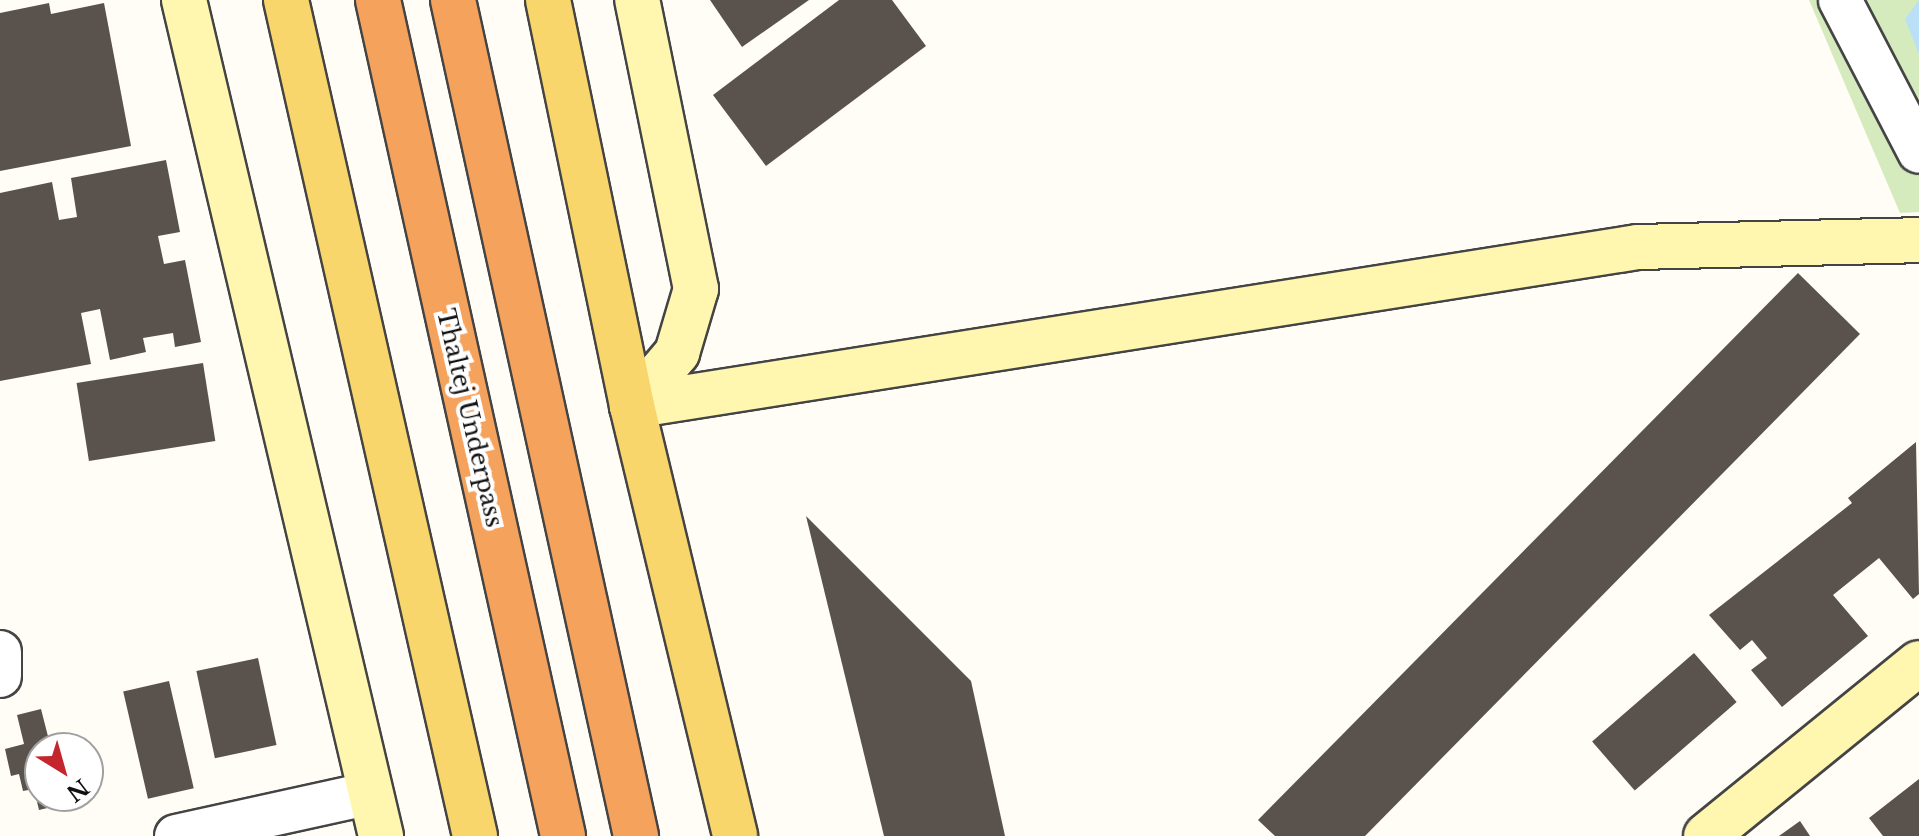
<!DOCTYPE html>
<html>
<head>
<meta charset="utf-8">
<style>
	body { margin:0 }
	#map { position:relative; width:1919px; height:836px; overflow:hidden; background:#fffdf5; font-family:"Libre Baskerville",serif }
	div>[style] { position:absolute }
	.green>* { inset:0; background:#d5ebbd }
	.water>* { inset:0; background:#b9e0f7 }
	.building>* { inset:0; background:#5a524d; transform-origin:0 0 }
	.roads { filter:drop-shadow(2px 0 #444) drop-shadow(-2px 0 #444) drop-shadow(0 2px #444) drop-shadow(0 -2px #444) }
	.street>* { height:42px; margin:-21px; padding:0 21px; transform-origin:21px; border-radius:21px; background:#fff }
	.secondary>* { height:44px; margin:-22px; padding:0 22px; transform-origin:22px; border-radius:22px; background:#fff6b0 }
	.primary>* { height:44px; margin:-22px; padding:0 22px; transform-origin:22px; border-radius:22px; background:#f9d66b }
	.highway>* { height:44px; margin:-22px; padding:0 22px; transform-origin:22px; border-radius:22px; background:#f5a25d }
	span { translate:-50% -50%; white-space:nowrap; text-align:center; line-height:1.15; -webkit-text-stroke:8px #fff; paint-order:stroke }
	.street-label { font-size:24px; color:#111 }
	.north { position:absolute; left:24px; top:732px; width:80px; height:80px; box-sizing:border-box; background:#fff; border:2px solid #a0a0a0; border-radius:50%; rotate:143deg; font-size:22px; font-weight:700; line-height:32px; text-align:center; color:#111 }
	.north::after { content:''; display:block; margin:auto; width:28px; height:36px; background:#c4262e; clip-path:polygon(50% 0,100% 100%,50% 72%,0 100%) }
</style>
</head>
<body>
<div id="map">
	<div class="green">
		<div style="clip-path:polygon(1809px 0,1919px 0,1919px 212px,1900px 213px)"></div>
	</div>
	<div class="water">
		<div style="clip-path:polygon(1919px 0,1919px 54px,1905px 19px)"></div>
	</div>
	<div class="building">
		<div style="clip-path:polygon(710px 0,809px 0,742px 47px)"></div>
		<div style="clip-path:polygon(839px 0,892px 0,926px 46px,766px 166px,713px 95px)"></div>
		<div style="clip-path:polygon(49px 3px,51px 14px,104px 3px,131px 146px,0 171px,0 13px)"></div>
		<div style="clip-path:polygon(166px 160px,180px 232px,158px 236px,164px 264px,185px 260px,201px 342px,175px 347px,173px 333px,143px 338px,146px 352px,110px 360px,100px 309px,81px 313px,91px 364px,0 381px,0 193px,52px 182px,59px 220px,77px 217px,71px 178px)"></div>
		<div style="clip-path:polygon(1798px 273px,1860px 334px,1365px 836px,1275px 836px,1258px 820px)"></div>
		<div style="left:203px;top:363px;width:79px;height:128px;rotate:81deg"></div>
		<div style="clip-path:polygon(1916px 442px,1919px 594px,1913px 599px,1879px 558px,1833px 595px,1868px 636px,1782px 707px,1751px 670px,1767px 658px,1752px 640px,1740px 650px,1709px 615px,1852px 503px,1848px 498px)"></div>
		<div style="clip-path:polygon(806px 516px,971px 681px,1005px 836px,884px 836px)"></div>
		<div style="left:1694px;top:653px;width:65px;height:135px;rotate:49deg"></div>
		<div style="left:258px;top:658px;width:89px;height:63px;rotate:78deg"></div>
		<div style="left:169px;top:681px;width:110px;height:47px;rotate:77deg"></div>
		<div style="clip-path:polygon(41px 709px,51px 748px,40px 748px,40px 796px,62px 796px,64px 804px,39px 810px,34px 789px,23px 791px,19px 774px,11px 776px,5px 749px,24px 744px,17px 715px)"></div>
		<div style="clip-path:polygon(1919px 779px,1919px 836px,1883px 836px,1869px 818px)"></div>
		<div style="clip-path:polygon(1800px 821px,1810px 836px,1779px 836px)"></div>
	</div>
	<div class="roads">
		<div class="street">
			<div style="left:1840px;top:0;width:171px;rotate:62.5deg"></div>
			<div style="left:0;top:652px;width:24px;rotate:90deg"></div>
			<div style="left:176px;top:836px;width:200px;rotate:-12.4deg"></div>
		</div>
		<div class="secondary">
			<div style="left:184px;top:0;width:859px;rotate:76.74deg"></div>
			<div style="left:632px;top:406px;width:1018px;rotate:-8.98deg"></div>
			<div style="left:1638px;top:247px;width:281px;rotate:-1.4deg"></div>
			<div style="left:632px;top:406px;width:70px;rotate:-49.7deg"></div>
			<div style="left:677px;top:353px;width:67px;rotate:-73.5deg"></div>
			<div style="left:696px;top:289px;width:295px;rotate:-101.5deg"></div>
			<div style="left:1706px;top:836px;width:274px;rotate:-39.1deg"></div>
		</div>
		<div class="primary">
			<div style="left:286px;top:0;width:857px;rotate:77.26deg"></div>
			<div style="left:548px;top:0;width:415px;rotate:78.3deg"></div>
			<div style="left:632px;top:406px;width:442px;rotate:76.5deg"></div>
		</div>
		<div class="highway">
			<div style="left:378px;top:0;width:856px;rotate:77.52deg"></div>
			<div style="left:453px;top:0;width:856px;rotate:77.65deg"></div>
		</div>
	</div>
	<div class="street-label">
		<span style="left:470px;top:418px;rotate:77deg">Thaltej Underpass</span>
	</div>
	<div class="north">N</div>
</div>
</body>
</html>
